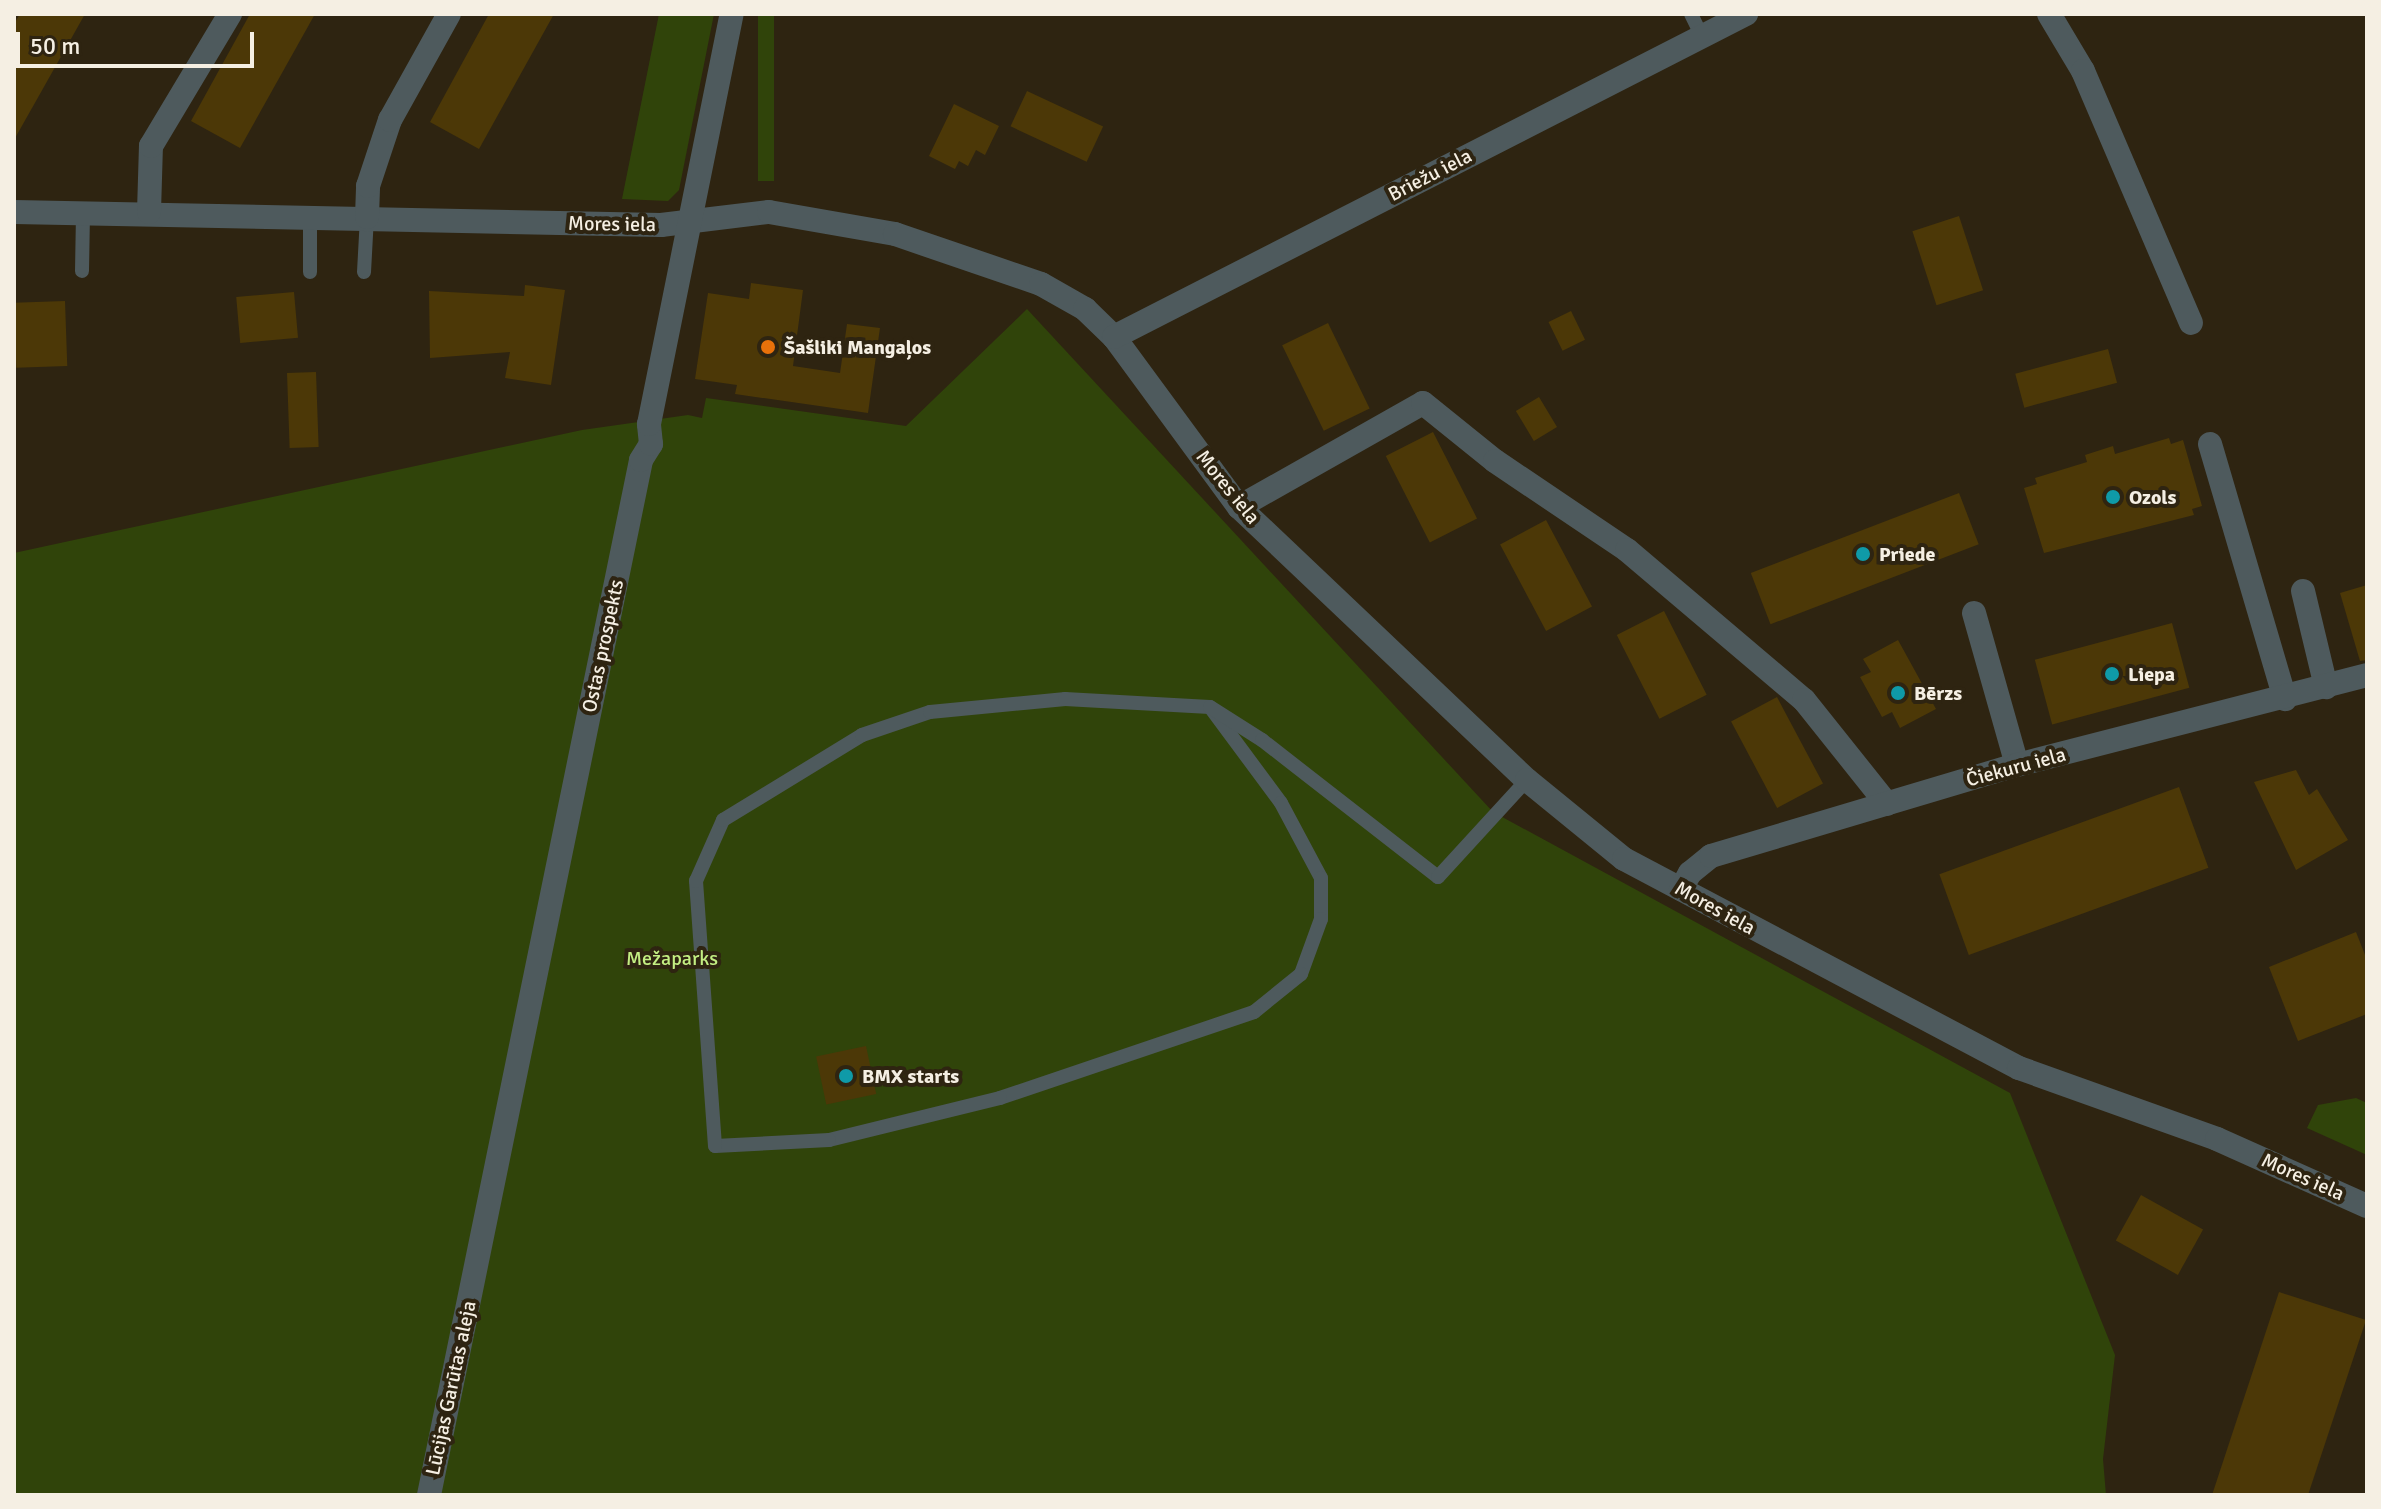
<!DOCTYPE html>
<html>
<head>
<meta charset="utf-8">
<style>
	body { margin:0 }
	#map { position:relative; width:2381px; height:1509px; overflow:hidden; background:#2e2411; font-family:Signika,sans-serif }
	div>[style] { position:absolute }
	.green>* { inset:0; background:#30440a; transform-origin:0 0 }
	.building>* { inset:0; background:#4c3807; transform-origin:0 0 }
	.lane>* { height:14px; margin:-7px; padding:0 7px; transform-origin:7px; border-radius:7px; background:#4e5a5d }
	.street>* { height:24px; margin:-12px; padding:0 12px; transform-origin:12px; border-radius:12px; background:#4e5a5d }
	.dots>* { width:22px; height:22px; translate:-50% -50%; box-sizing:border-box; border:4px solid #2e2411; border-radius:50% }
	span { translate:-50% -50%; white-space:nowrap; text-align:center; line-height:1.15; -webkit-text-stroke:8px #2e2411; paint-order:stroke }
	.street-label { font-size:20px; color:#f5efe3 }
	.poi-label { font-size:20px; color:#f5efe3; font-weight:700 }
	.left { translate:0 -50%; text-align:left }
	.park-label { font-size:20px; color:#c3ee83 }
	.frame { position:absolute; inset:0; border:16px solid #f5efe3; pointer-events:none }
	.scale { position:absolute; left:16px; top:32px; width:238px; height:36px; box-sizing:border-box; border:4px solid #f5efe3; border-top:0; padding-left:10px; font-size:24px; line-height:28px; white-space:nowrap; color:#f5efe3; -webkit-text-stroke:6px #2e2411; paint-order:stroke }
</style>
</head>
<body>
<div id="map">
	<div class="green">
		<div style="clip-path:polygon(659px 14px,714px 14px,679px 190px,668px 201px,622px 199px)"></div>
		<div style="left:758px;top:14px;width:16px;height:167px"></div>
		<div style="clip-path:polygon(1027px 309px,1493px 812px,2010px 1093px,2115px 1355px,2103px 1459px,2106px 1495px,14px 1495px,14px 553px,582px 430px,688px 415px,702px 418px,706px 398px,906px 426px)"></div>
		<div style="clip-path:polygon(2356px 1098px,2367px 1103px,2367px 1155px,2307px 1128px,2318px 1105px)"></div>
	</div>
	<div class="building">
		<div style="clip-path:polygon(20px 14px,85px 14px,14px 140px,14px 24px)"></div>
		<div style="clip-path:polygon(250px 14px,315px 14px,240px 148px,191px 121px)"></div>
		<div style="clip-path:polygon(489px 14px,554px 14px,479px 149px,430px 122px)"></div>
		<div style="left:1027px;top:91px;width:84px;height:39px;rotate:25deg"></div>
		<div style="clip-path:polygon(954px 104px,999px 126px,985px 155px,976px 150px,968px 166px,959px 161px,955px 169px,929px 156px)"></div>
		<div style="left:1959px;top:216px;width:78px;height:49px;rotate:72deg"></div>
		<div style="clip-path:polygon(751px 283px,803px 290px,793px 366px,840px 373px,847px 324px,880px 328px,868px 413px,735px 394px,737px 385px,695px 379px,708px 293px,749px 299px)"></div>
		<div style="clip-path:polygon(525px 285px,565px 290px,551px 385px,505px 378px,510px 352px,430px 358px,429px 291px,524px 296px)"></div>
		<div style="left:294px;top:292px;width:46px;height:58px;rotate:85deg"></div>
		<div style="left:65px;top:301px;width:65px;height:51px;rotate:88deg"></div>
		<div style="left:1571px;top:311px;width:32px;height:25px;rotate:64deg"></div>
		<div style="left:1328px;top:323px;width:95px;height:51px;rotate:64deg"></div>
		<div style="left:2108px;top:349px;width:35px;height:96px;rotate:75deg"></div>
		<div style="left:316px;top:372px;width:75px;height:29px;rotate:88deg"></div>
		<div style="left:1539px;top:397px;width:35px;height:27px;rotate:59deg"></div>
		<div style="left:1433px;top:432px;width:97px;height:53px;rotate:63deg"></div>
		<div style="clip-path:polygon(2169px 438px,2171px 444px,2183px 440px,2202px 506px,2192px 509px,2194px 515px,2044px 553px,2024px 488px,2037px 484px,2035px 478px,2087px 462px,2085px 455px,2113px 446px,2115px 454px)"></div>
		<div style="left:1959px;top:493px;width:55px;height:223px;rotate:69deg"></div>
		<div style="left:1546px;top:520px;width:98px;height:52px;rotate:62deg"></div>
		<div style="clip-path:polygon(2367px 585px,2367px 660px,2360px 661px,2340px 593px)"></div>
		<div style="left:1664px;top:611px;width:94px;height:53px;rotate:63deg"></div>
		<div style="left:2172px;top:623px;width:67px;height:142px;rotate:75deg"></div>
		<div style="clip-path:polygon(1898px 640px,1936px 709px,1900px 728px,1892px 712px,1882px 717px,1860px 677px,1871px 672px,1863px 659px)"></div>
		<div style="left:1777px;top:697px;width:98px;height:52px;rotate:62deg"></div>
		<div style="clip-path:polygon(2296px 770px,2309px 795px,2317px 789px,2348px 840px,2296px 870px,2254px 782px)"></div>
		<div style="left:2179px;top:787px;width:86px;height:255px;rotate:70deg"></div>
		<div style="clip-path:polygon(2356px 932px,2367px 960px,2367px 1014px,2298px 1041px,2269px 967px)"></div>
		<div style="left:866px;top:1046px;width:49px;height:51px;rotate:78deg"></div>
		<div style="left:2141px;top:1195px;width:71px;height:52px;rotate:29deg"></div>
		<div style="clip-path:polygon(2279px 1292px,2366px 1320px,2308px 1495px,2212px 1495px)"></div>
	</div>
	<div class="lane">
		<div style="left:1691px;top:14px;width:25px;rotate:64deg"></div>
		<div style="left:310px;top:216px;width:56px;rotate:90deg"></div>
		<div style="left:82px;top:271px;width:59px;rotate:-89deg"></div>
		<div style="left:364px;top:272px;width:55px;rotate:-86.9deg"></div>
		<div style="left:1210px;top:707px;width:119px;rotate:53.5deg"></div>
		<div style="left:1281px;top:803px;width:85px;rotate:61.9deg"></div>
		<div style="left:1321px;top:878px;width:41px;rotate:90deg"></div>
		<div style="left:1321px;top:919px;width:59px;rotate:110deg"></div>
		<div style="left:1301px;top:974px;width:60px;rotate:141deg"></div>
		<div style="left:1254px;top:1012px;width:268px;rotate:161.3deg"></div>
		<div style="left:1000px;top:1098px;width:176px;rotate:166.2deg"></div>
		<div style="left:829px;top:1140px;width:114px;rotate:177deg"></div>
		<div style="left:715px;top:1146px;width:266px;rotate:-94.1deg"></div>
		<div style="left:696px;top:881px;width:67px;rotate:-66.1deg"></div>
		<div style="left:723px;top:820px;width:163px;rotate:-31.4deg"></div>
		<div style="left:862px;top:735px;width:72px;rotate:-18.7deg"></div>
		<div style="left:930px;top:712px;width:136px;rotate:-5.5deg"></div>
		<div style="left:1065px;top:699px;width:145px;rotate:3.2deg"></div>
		<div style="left:1210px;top:707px;width:62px;rotate:32.4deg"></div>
		<div style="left:1262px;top:740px;width:223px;rotate:37.9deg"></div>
		<div style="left:1438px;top:877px;width:132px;rotate:-47.5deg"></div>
	</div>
	<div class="street">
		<div style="left:2049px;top:14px;width:66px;rotate:59.2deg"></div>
		<div style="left:2083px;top:71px;width:274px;rotate:66.8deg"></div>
		<div style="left:14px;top:212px;width:647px;rotate:1.15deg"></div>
		<div style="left:661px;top:225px;width:109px;rotate:-6.9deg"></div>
		<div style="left:769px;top:212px;width:128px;rotate:9.9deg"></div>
		<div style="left:895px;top:234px;width:154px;rotate:18.9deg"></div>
		<div style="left:1041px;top:284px;width:51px;rotate:29.6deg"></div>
		<div style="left:1085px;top:309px;width:40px;rotate:44deg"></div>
		<div style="left:1114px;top:337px;width:211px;rotate:53.7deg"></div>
		<div style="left:1239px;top:507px;width:397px;rotate:43.5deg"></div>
		<div style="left:1527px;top:780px;width:125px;rotate:39.2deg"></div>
		<div style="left:1624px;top:859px;width:447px;rotate:27.9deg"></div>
		<div style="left:2019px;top:1068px;width:210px;rotate:19.7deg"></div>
		<div style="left:2217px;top:1139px;width:164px;rotate:24.1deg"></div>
		<div style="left:149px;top:212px;width:66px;rotate:-88.3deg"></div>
		<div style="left:151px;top:146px;width:154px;rotate:-59.1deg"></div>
		<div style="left:367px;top:217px;width:31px;rotate:-88deg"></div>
		<div style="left:368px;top:186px;width:70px;rotate:-71.6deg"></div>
		<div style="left:390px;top:120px;width:121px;rotate:-60.9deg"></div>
		<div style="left:1114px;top:337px;width:710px;rotate:-27.07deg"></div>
		<div style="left:2210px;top:444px;width:266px;rotate:73.6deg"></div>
		<div style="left:1239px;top:507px;width:211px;rotate:-29.5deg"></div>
		<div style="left:1423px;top:403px;width:92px;rotate:38.9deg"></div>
		<div style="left:1495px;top:461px;width:159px;rotate:34deg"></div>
		<div style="left:1627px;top:550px;width:232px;rotate:40.3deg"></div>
		<div style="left:1804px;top:700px;width:133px;rotate:51.4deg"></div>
		<div style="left:2303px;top:591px;width:99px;rotate:76.5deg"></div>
		<div style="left:1974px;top:613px;width:158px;rotate:74.2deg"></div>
		<div style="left:1681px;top:889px;width:18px;rotate:-61deg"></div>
		<div style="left:1690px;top:873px;width:27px;rotate:-39deg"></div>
		<div style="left:1711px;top:856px;width:319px;rotate:-16.6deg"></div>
		<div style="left:2017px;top:765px;width:361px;rotate:-14.4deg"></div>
		<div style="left:429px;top:1495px;width:1056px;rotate:-78.42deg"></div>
		<div style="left:641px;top:460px;width:19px;rotate:-58deg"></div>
		<div style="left:651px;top:444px;width:20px;rotate:-96deg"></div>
		<div style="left:649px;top:424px;width:418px;rotate:-78.6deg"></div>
	</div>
	<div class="dots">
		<div style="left:768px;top:347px;background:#e8710a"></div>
		<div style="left:2113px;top:497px;background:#0f9aa8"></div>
		<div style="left:1863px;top:554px;background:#0f9aa8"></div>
		<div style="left:2112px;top:674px;background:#0f9aa8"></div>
		<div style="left:1898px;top:693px;background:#0f9aa8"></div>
		<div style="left:846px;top:1076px;background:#0f9aa8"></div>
	</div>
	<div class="street-label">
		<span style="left:1430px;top:175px;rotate:-27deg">Briežu iela</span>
		<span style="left:612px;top:224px;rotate:1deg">Mores iela</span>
		<span style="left:1228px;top:487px;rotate:51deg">Mores iela</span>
		<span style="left:603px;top:646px;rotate:-78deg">Ostas prospekts</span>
		<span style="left:2016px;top:767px;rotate:-15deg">Čiekuru iela</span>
		<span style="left:1715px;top:908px;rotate:29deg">Mores iela</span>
		<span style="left:2303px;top:1177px;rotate:24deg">Mores iela</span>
		<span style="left:451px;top:1388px;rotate:-78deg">Lūcijas Garūtas aleja</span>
	</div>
	<div class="poi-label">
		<span class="left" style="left:784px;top:347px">Šašliki Mangaļos</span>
		<span class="left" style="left:2129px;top:497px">Ozols</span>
		<span class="left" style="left:1879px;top:554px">Priede</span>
		<span class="left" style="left:2128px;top:674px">Liepa</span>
		<span class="left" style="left:1914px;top:693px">Bērzs</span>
		<span class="left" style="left:862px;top:1076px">BMX starts</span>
	</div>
	<div class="park-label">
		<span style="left:672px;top:958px">Mežaparks</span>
	</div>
	<div class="frame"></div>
	<div class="scale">50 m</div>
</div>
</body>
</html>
